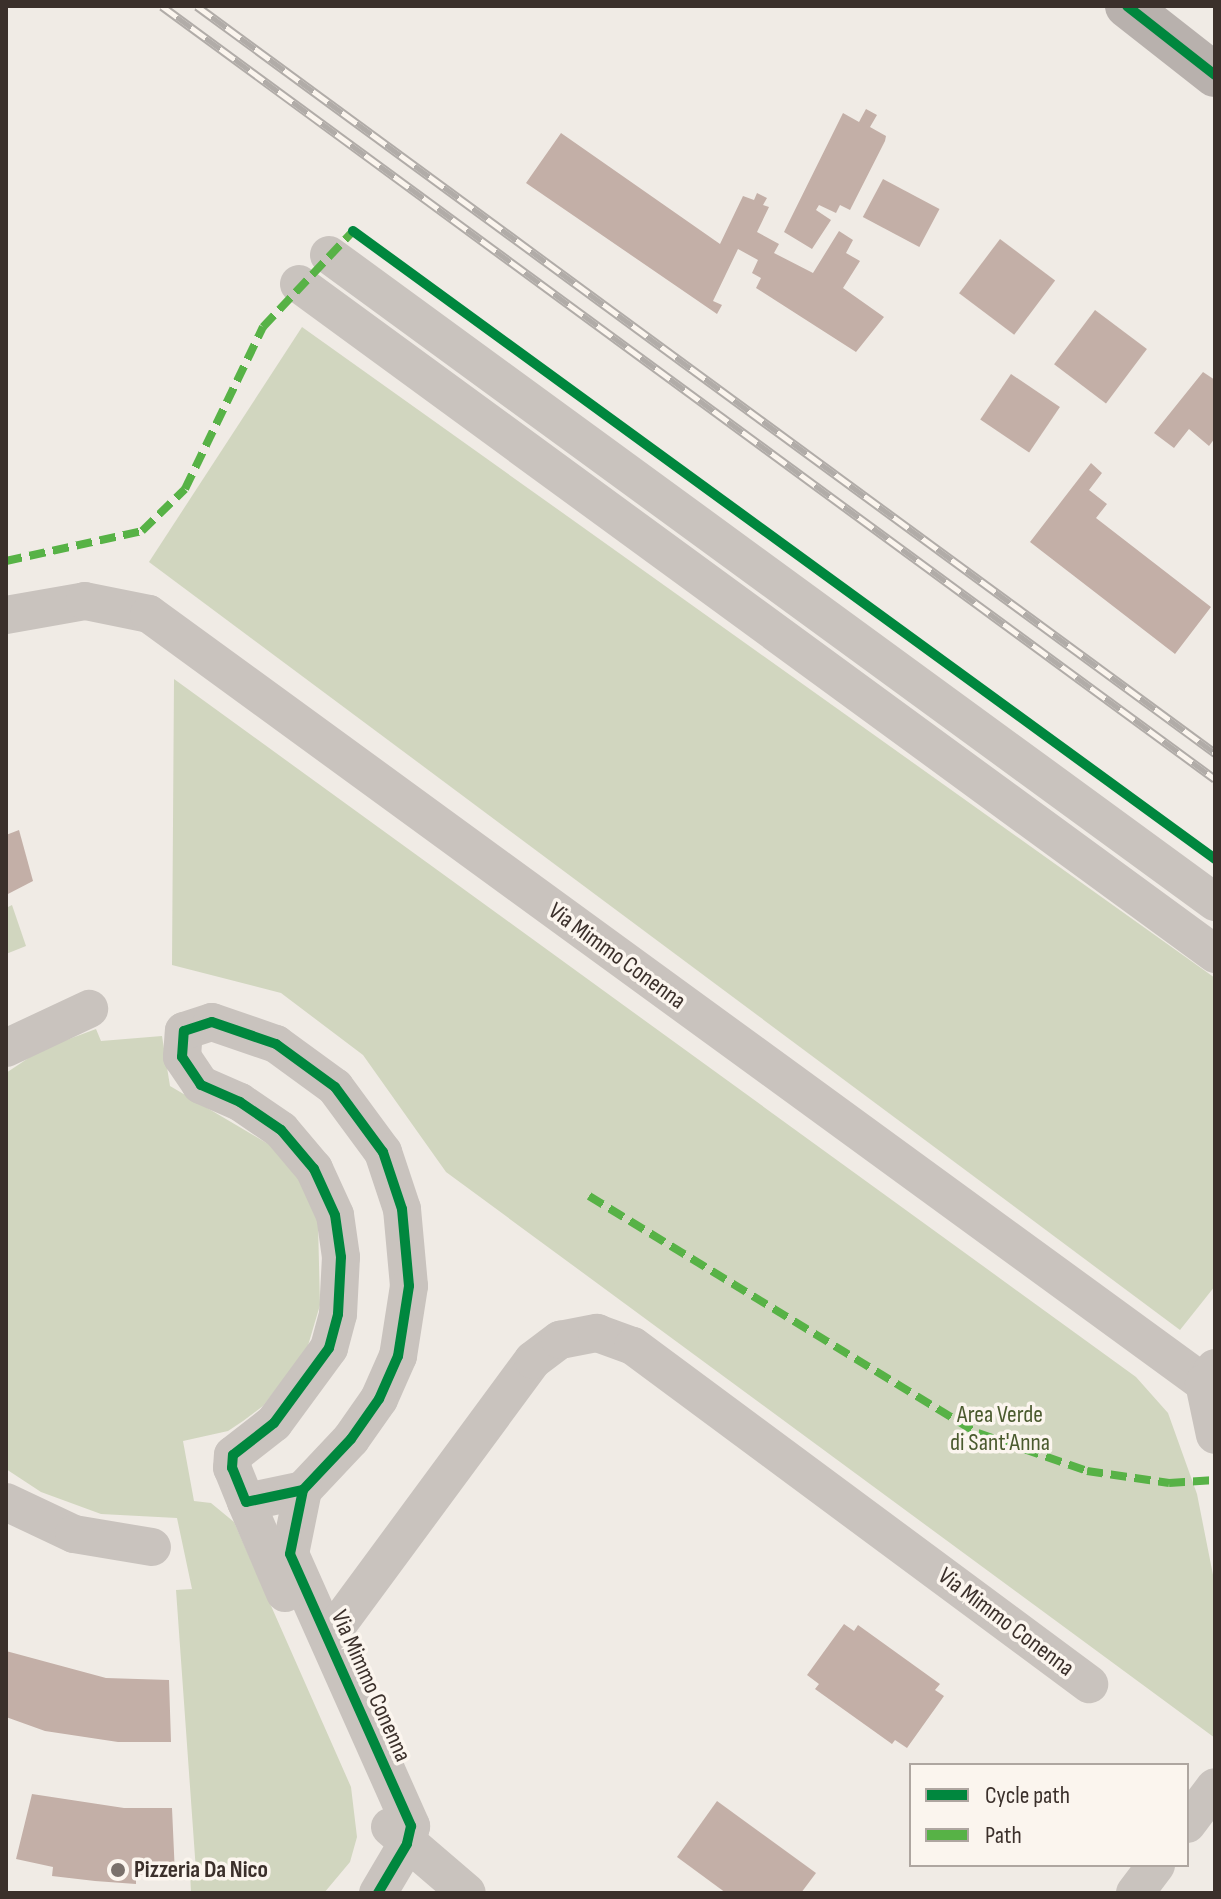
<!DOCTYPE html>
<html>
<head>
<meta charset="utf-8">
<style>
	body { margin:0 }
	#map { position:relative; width:1221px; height:1899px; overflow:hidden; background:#f0ebe5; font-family:"Sofia Sans Condensed",sans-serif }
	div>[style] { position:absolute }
	.green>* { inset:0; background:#d1d6bf }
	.building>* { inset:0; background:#c3afa7; transform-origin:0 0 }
	.minor>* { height:38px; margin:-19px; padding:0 19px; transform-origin:19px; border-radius:19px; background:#c9c3be }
	.major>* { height:44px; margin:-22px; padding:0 22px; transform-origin:22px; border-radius:22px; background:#b8b1ad }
	.rail>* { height:9px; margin-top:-4.5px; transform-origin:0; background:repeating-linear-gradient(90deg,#fbf5ee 0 18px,#b1aca8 0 36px); box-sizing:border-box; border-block:2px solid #b1aca8 }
	.quiet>* { height:8px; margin-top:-4px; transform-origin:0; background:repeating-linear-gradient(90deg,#57b246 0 16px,transparent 0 24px) }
	.cycleway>* { height:10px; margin:-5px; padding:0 5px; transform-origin:5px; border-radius:5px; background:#00873e }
	.dots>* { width:22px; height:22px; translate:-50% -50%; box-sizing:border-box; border:4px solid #fbf5ee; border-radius:50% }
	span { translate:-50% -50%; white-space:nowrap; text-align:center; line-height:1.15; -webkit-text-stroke:7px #fbf5ee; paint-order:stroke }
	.street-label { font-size:24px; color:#3b302b }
	.park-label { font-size:24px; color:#4a5a2e }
	.poi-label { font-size:24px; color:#3b302b; font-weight:700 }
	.left { translate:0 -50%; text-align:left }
	.frame { position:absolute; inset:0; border:8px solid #3b302b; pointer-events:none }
	.legend { position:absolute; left:909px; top:1763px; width:280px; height:104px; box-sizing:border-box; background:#fbf5ee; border:2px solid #aea6a0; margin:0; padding:10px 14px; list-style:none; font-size:24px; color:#3b302b }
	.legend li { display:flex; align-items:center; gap:16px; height:40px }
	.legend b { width:40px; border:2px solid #aea6a0 }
</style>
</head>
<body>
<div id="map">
	<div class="green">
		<div style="clip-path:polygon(302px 327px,1215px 978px,1215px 1286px,1180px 1330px,149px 562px)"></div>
		<div style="clip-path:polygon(174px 679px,1136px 1377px,1168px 1413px,1197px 1494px,1215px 1585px,1215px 1738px,446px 1172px,363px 1055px,281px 993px,172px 965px)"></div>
		<div style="clip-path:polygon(12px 905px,26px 946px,6px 954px,6px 908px)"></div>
		<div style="clip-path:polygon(96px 1029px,101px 1041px,162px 1036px,170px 1086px,270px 1145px,304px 1184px,318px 1223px,320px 1305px,307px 1349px,263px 1406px,243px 1421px,228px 1431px,183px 1441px,194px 1501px,211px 1503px,234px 1522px,351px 1787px,357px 1837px,350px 1862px,324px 1893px,191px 1893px,190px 1872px,196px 1871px,176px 1590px,192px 1589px,177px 1518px,101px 1514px,41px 1492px,6px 1469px,6px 1073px,42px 1049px)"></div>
	</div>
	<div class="building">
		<div style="clip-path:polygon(866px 109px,877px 115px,870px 127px,886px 136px,885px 141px,850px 210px,840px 205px,836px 213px,819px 205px,816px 210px,831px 220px,812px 249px,784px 232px,843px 113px,859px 122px)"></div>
		<div style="clip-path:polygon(561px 133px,720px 244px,743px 196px,754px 200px,757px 193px,767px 198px,763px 205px,769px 207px,757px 232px,779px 244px,774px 253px,813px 273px,839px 231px,853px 240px,846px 253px,860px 261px,843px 288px,884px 317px,856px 352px,756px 288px,761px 278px,752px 273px,758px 260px,738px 249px,713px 301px,722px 305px,717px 314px,526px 183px)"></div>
		<div style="left:883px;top:179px;width:64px;height:43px;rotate:28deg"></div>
		<div style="left:1000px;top:239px;width:69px;height:68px;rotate:37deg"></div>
		<div style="left:1095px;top:310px;width:65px;height:68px;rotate:37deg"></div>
		<div style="clip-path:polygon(1203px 372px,1215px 380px,1215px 438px,1209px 446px,1189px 429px,1174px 448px,1154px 433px)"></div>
		<div style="left:1011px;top:374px;width:59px;height:55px;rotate:34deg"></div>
		<div style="clip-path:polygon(1091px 463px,1102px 473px,1089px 490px,1107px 504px,1096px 518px,1211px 607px,1175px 654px,1030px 542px)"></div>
		<div style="clip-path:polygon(19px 830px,33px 881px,6px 895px,6px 835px)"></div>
		<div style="clip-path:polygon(844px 1624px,854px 1631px,858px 1625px,940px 1684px,935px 1690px,944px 1696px,907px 1748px,895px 1740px,892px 1744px,815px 1689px,819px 1684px,807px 1675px)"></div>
		<div style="clip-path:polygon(6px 1651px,106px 1678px,169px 1680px,171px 1742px,118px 1742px,45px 1731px,6px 1717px)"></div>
		<div style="clip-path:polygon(32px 1794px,124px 1808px,172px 1808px,175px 1875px,136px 1875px,136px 1884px,95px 1881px,52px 1876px,53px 1867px,16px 1859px)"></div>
		<div style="clip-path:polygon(717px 1801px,816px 1873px,801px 1893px,726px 1893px,677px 1857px)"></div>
	</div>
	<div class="minor">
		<div style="left:329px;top:255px;width:1097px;rotate:36.14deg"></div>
		<div style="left:299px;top:284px;width:1135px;rotate:36.18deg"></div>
		<div style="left:6px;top:615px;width:80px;rotate:-10deg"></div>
		<div style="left:85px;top:601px;width:65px;rotate:11.5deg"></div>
		<div style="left:149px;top:614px;width:1306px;rotate:36.09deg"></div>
		<div style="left:6px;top:1048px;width:92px;rotate:-25.2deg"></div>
		<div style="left:1215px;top:1368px;width:19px;rotate:126deg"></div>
		<div style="left:1204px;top:1383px;width:53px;rotate:78.1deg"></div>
		<div style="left:303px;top:1490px;width:58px;rotate:168.1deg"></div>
		<div style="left:246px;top:1502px;width:37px;rotate:-112deg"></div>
		<div style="left:232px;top:1468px;width:13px;rotate:-86deg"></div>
		<div style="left:233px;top:1455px;width:52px;rotate:-38deg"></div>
		<div style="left:274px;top:1423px;width:93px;rotate:-53.7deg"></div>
		<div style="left:329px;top:1348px;width:35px;rotate:-75deg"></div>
		<div style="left:338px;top:1314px;width:57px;rotate:-87deg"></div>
		<div style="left:341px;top:1257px;width:42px;rotate:-98.1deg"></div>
		<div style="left:335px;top:1215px;width:51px;rotate:-114.5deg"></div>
		<div style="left:314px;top:1169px;width:51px;rotate:-130.2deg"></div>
		<div style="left:281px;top:1130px;width:50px;rotate:-145.7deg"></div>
		<div style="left:240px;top:1102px;width:43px;rotate:-156.4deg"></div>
		<div style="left:201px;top:1085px;width:34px;rotate:-124deg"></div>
		<div style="left:182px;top:1057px;width:26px;rotate:-86deg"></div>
		<div style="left:184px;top:1031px;width:29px;rotate:-18deg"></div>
		<div style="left:212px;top:1022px;width:68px;rotate:19deg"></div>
		<div style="left:276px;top:1044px;width:73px;rotate:36.1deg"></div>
		<div style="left:335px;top:1087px;width:81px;rotate:53.6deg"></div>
		<div style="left:383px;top:1152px;width:60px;rotate:71.6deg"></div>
		<div style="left:402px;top:1209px;width:77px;rotate:84.8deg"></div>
		<div style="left:409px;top:1286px;width:71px;rotate:98.9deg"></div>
		<div style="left:398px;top:1356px;width:47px;rotate:113.8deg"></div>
		<div style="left:379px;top:1399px;width:49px;rotate:125deg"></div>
		<div style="left:351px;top:1439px;width:70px;rotate:133.3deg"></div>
		<div style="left:303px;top:1490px;width:65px;rotate:101.5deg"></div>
		<div style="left:290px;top:1554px;width:298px;rotate:66deg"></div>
		<div style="left:411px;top:1826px;width:18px;rotate:103deg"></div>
		<div style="left:407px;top:1844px;width:57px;rotate:120.6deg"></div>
		<div style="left:6px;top:1502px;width:75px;rotate:25.2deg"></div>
		<div style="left:74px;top:1534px;width:79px;rotate:9.5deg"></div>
		<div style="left:246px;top:1502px;width:99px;rotate:66.8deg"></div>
		<div style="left:328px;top:1638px;width:345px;rotate:-53.6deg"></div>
		<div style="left:533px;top:1360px;width:34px;rotate:-37deg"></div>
		<div style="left:560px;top:1340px;width:38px;rotate:-11deg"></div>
		<div style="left:597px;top:1333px;width:38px;rotate:20deg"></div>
		<div style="left:633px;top:1346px;width:568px;rotate:36.55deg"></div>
		<div style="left:1187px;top:1824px;width:46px;rotate:-52.9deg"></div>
		<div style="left:390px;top:1827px;width:101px;rotate:40.6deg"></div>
		<div style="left:1135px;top:1893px;width:35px;rotate:-53deg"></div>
	</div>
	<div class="major">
		<div style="left:1127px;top:6px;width:112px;rotate:38.1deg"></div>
	</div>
	<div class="rail">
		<div style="left:162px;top:6px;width:1306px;rotate:36.28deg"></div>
		<div style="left:197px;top:6px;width:1263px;rotate:36.27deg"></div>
	</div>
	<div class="quiet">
		<div style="left:6px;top:561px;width:139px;rotate:-12.4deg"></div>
		<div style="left:142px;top:531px;width:60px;rotate:-44.3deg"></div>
		<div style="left:185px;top:489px;width:180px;rotate:-64.3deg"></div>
		<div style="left:263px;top:327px;width:132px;rotate:-46.8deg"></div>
		<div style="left:589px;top:1196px;width:456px;rotate:31.4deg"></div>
		<div style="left:978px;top:1433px;width:115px;rotate:19.2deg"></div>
		<div style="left:1087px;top:1471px;width:83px;rotate:8.3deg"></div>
		<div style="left:1169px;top:1483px;width:46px;rotate:-3.7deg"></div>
	</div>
	<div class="cycleway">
		<div style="left:1127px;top:6px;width:112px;rotate:38.1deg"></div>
		<div style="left:353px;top:231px;width:1067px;rotate:36.07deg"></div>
		<div style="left:303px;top:1490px;width:58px;rotate:168.1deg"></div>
		<div style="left:246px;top:1502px;width:37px;rotate:-112deg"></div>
		<div style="left:232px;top:1468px;width:13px;rotate:-86deg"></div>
		<div style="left:233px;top:1455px;width:52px;rotate:-38deg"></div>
		<div style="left:274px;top:1423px;width:93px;rotate:-53.7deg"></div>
		<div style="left:329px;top:1348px;width:35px;rotate:-75deg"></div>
		<div style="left:338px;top:1314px;width:57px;rotate:-87deg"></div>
		<div style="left:341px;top:1257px;width:42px;rotate:-98.1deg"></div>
		<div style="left:335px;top:1215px;width:51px;rotate:-114.5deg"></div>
		<div style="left:314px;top:1169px;width:51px;rotate:-130.2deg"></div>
		<div style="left:281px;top:1130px;width:50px;rotate:-145.7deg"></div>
		<div style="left:240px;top:1102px;width:43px;rotate:-156.4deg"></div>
		<div style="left:201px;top:1085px;width:34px;rotate:-124deg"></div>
		<div style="left:182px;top:1057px;width:26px;rotate:-86deg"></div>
		<div style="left:184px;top:1031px;width:29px;rotate:-18deg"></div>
		<div style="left:212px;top:1022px;width:68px;rotate:19deg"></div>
		<div style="left:276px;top:1044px;width:73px;rotate:36.1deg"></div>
		<div style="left:335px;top:1087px;width:81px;rotate:53.6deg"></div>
		<div style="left:383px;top:1152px;width:60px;rotate:71.6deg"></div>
		<div style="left:402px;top:1209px;width:77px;rotate:84.8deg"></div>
		<div style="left:409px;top:1286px;width:71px;rotate:98.9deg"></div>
		<div style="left:398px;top:1356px;width:47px;rotate:113.8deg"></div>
		<div style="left:379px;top:1399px;width:49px;rotate:125deg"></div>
		<div style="left:351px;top:1439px;width:70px;rotate:133.3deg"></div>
		<div style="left:303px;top:1490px;width:65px;rotate:101.5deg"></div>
		<div style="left:290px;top:1554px;width:298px;rotate:66deg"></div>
		<div style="left:411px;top:1826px;width:18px;rotate:103deg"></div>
		<div style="left:407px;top:1844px;width:57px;rotate:120.6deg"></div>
	</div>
	<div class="dots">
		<div style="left:118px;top:1870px;background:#7a716c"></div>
	</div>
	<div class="street-label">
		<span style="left:617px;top:956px;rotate:36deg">Via Mimmo Conenna</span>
		<span style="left:1006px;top:1622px;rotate:37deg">Via Mimmo Conenna</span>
		<span style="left:371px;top:1686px;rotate:66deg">Via Mimmo Conenna</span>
	</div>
	<div class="park-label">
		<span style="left:1000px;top:1429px">Area Verde<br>di Sant'Anna</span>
	</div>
	<div class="poi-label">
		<span class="left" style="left:134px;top:1870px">Pizzeria Da Nico</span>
	</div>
	<div class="frame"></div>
	<ul class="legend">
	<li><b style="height:10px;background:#00873e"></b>Cycle path</li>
	<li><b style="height:10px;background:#57b246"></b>Path</li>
	</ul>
</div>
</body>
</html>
